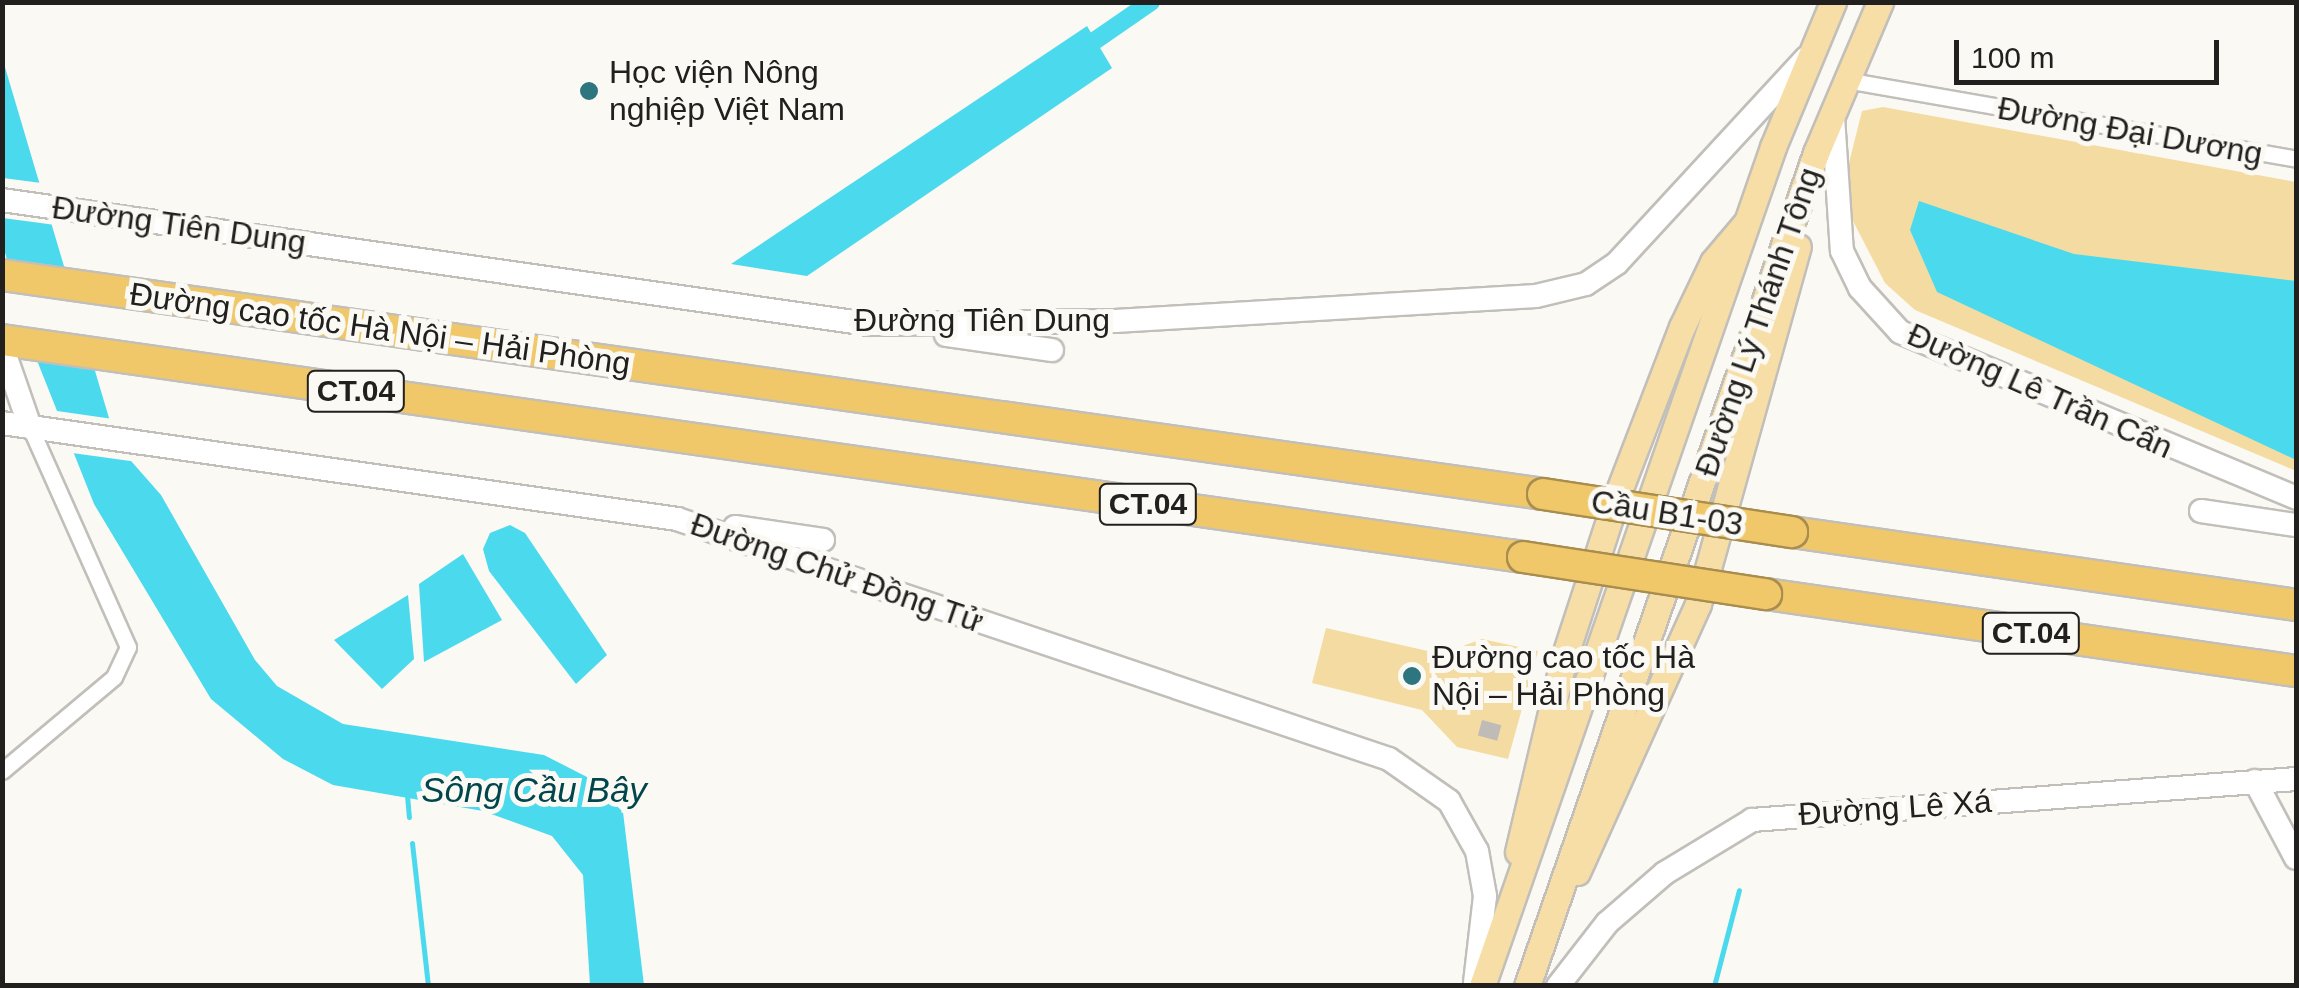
<!DOCTYPE html>
<html>
<head>
<meta charset="utf-8">
<style>
	body { margin:0 }
	#map { position:relative; width:2299px; height:988px; overflow:hidden; background:#fbf9f3; font-family:Helvetica,sans-serif }
	div>[style] { position:absolute }
	.green>* { inset:0; background:#f4dba2 }
	.water>* { inset:0; background:#4bdaed }
	.pier>* { inset:0; background:#fbf9f3 }
	.stream>* { height:5px; margin:-2.5px; padding:0 2.5px; transform-origin:2.5px; border-radius:2.5px; background:#4bdaed }
	.canal>* { height:18px; margin:-9px; padding:0 9px; transform-origin:9px; border-radius:9px; background:#4bdaed }
	.building>* { inset:0; background:#bfbcb7; transform-origin:0 0 }
	.roads { filter:drop-shadow(2px 0 #c2bfba) drop-shadow(-2px 0 #c2bfba) drop-shadow(0 2px #c2bfba) drop-shadow(0 -2px #c2bfba) }
	.street>* { height:15px; margin:-7.5px; padding:0 7.5px; transform-origin:7.5px; border-radius:7.5px; background:#fff }
	.secondary>* { height:22px; margin:-11px; padding:0 11px; transform-origin:11px; border-radius:11px; background:#fff }
	.primary>* { height:25px; margin:-12.5px; padding:0 12.5px; transform-origin:12.5px; border-radius:12.5px; background:#f6dea6 }
	.highway>* { height:30px; margin:-15px; padding:0 15px; transform-origin:15px; border-radius:15px; background:#f0c86a }
	.bridges { filter:drop-shadow(2px 0 #a88d4f) drop-shadow(-2px 0 #a88d4f) drop-shadow(0 2px #a88d4f) drop-shadow(0 -2px #a88d4f) }
	.highway-bridge>* { height:30px; margin:-15px; padding:0 15px; transform-origin:15px; border-radius:15px; background:#f0c86a }
	.dots>* { width:28px; height:28px; translate:-50% -50%; box-sizing:border-box; border:5px solid #fbf9f3; border-radius:50% }
	span { translate:-50% -50%; white-space:nowrap; text-align:center; line-height:1.15; -webkit-text-stroke:10px #fbf9f3; paint-order:stroke }
	.shield-label span { padding:2px 8px; background:#fbf9f3; border:2px solid; border-radius:8px; -webkit-text-stroke-width:0 }
	.shield-label { font-size:30px; color:#21201e; font-weight:700 }
	.poi-label { font-size:32px; color:#21201e }
	.left { translate:0 -50%; text-align:left }
	.street-label { font-size:32px; color:#21201e }
	.water-label { font-size:35px; color:#01454d; font-style:italic }
	.frame { position:absolute; inset:0; border:5px solid #21201e; pointer-events:none }
	.scale { position:absolute; left:1954px; top:40px; width:265px; height:45px; box-sizing:border-box; border:5px solid #21201e; border-top:0; padding-left:12px; font-size:30px; line-height:35px; white-space:nowrap; color:#21201e; -webkit-text-stroke:8px #fbf9f3; paint-order:stroke }
</style>
</head>
<body>
<div id="map">
	<div class="green">
		<div style="clip-path:polygon(1883px 107px,2296px 182px,2296px 471px,1915px 310px,1885px 283px,1853px 221px,1848px 167px,1862px 111px)"></div>
		<div style="clip-path:polygon(1326px 628px,1441px 654px,1482px 639px,1538px 651px,1508px 759px,1457px 747px,1422px 710px,1312px 683px)"></div>
	</div>
	<div class="water">
		<div style="clip-path:polygon(1087px 26px,1112px 68px,807px 276px,731px 264px)"></div>
		<div style="clip-path:polygon(2px 57px,117px 445px,161px 495px,255px 660px,277px 686px,343px 724px,544px 755px,587px 777px,623px 812px,644px 985px,590px 985px,583px 875px,552px 836px,483px 811px,333px 785px,283px 759px,211px 699px,94px 504px,38px 363px,3px 246px)"></div>
		<div style="clip-path:polygon(1919px 201px,2074px 254px,2296px 281px,2296px 460px,1937px 292px,1910px 230px)"></div>
		<div style="clip-path:polygon(510px 525px,525px 533px,607px 655px,576px 684px,489px 571px,483px 549px,490px 533px)"></div>
		<div style="clip-path:polygon(463px 554px,502px 620px,424px 662px,419px 584px)"></div>
		<div style="clip-path:polygon(408px 595px,414px 659px,382px 689px,334px 640px)"></div>
	</div>
	<div class="pier">
		<div style="clip-path:polygon(3px 178px,49px 184px,63px 226px,3px 218px)"></div>
		<div style="clip-path:polygon(4px 264px,79px 275px,98px 366px,31px 356px)"></div>
		<div style="clip-path:polygon(50px 410px,113px 419px,145px 463px,65px 452px)"></div>
	</div>
	<div class="stream">
		<div style="left:407px;top:795px;width:22px;rotate:85deg"></div>
		<div style="left:412px;top:843px;width:144px;rotate:83.6deg"></div>
		<div style="left:1714px;top:986px;width:99px;rotate:-75.4deg"></div>
	</div>
	<div class="canal">
		<div style="left:1077px;top:53px;width:90px;rotate:-34.6deg"></div>
	</div>
	<div class="building">
		<div style="left:1482px;top:720px;width:20px;height:16px;rotate:15deg"></div>
	</div>
	<div class="roads">
		<div class="street">
			<div style="left:1845px;top:80px;width:458px;rotate:9.9deg"></div>
			<div style="left:2px;top:771px;width:146px;rotate:-40deg"></div>
			<div style="left:114px;top:677px;width:33px;rotate:-65deg"></div>
			<div style="left:128px;top:647px;width:241px;rotate:-114deg"></div>
		</div>
		<div class="secondary">
			<div style="left:1833px;top:117px;width:134px;rotate:86.2deg"></div>
			<div style="left:1842px;top:251px;width:41px;rotate:64.1deg"></div>
			<div style="left:1860px;top:288px;width:59px;rotate:47.7deg"></div>
			<div style="left:1900px;top:332px;width:429px;rotate:22.7deg"></div>
			<div style="left:2px;top:200px;width:875px;rotate:8.15deg"></div>
			<div style="left:868px;top:324px;width:247px;rotate:-0.7deg"></div>
			<div style="left:1115px;top:321px;width:422px;rotate:-3.4deg"></div>
			<div style="left:1536px;top:296px;width:51px;rotate:-13.5deg"></div>
			<div style="left:1586px;top:284px;width:37px;rotate:-34deg"></div>
			<div style="left:1617px;top:263px;width:279px;rotate:-47.3deg"></div>
			<div style="left:946px;top:335px;width:107px;rotate:8.1deg"></div>
			<div style="left:2px;top:346px;width:86px;rotate:70.9deg"></div>
			<div style="left:2px;top:423px;width:682px;rotate:8.09deg"></div>
			<div style="left:677px;top:519px;width:751px;rotate:18.63deg"></div>
			<div style="left:1389px;top:759px;width:73px;rotate:35deg"></div>
			<div style="left:1449px;top:801px;width:57px;rotate:60.8deg"></div>
			<div style="left:1477px;top:851px;width:46px;rotate:79.9deg"></div>
			<div style="left:1485px;top:896px;width:87px;rotate:96.6deg"></div>
			<div style="left:2201px;top:511px;width:96px;rotate:8.4deg"></div>
			<div style="left:735px;top:527px;width:89px;rotate:8.4deg"></div>
			<div style="left:2255px;top:781px;width:87px;rotate:62deg"></div>
			<div style="left:1558px;top:986px;width:80px;rotate:-52.1deg"></div>
			<div style="left:1607px;top:923px;width:77px;rotate:-40.8deg"></div>
			<div style="left:1665px;top:873px;width:102px;rotate:-31.3deg"></div>
			<div style="left:1752px;top:820px;width:546px;rotate:-4.31deg"></div>
		</div>
		<div class="primary">
			<div style="left:1518px;top:852px;width:196px;rotate:-76.7deg"></div>
			<div style="left:1563px;top:661px;width:174px;rotate:-71.9deg"></div>
			<div style="left:1617px;top:496px;width:181px;rotate:-69deg"></div>
			<div style="left:1682px;top:327px;width:72px;rotate:-64.5deg"></div>
			<div style="left:1713px;top:262px;width:51px;rotate:-49.8deg"></div>
			<div style="left:1577px;top:872px;width:294px;rotate:-65.7deg"></div>
			<div style="left:1698px;top:604px;width:371px;rotate:-74.4deg"></div>
			<div style="left:1482px;top:986px;width:888px;rotate:-70.87deg"></div>
			<div style="left:1773px;top:147px;width:157px;rotate:-67.5deg"></div>
			<div style="left:1527px;top:986px;width:882px;rotate:-70.87deg"></div>
			<div style="left:1816px;top:153px;width:164px;rotate:-67deg"></div>
		</div>
		<div class="highway">
			<div style="left:2px;top:275px;width:1556px;rotate:8.09deg"></div>
			<div style="left:2px;top:340px;width:1536px;rotate:8.12deg"></div>
			<div style="left:1792px;top:532px;width:509px;rotate:8.24deg"></div>
			<div style="left:1766px;top:594px;width:536px;rotate:8.27deg"></div>
		</div>
	</div>
	<div class="bridges">
		<div class="highway-bridge">
			<div style="left:1543px;top:494px;width:252px;rotate:8.7deg"></div>
			<div style="left:1523px;top:557px;width:246px;rotate:8.7deg"></div>
		</div>
	</div>
	<div class="dots">
		<div style="left:589px;top:91px;background:#2d757f"></div>
		<div style="left:1412px;top:676px;background:#2d757f"></div>
	</div>
	<div class="shield-label">
		<span style="left:356px;top:391px">CT.04</span>
		<span style="left:1148px;top:504px">CT.04</span>
		<span style="left:2031px;top:633px">CT.04</span>
	</div>
	<div class="poi-label">
		<span class="left" style="left:609px;top:91px">Học viện Nông<br>nghiệp Việt Nam</span>
		<span class="left" style="left:1432px;top:676px">Đường cao tốc Hà<br>Nội – Hải Phòng</span>
	</div>
	<div class="street-label">
		<span style="left:2130px;top:131px;rotate:10deg">Đường Đại Dương</span>
		<span style="left:179px;top:225px;rotate:8deg">Đường Tiên Dung</span>
		<span style="left:982px;top:320px">Đường Tiên Dung</span>
		<span style="left:1758px;top:322px;rotate:-71deg">Đường Lý Thánh Tông</span>
		<span style="left:380px;top:329px;rotate:8deg">Đường cao tốc Hà Nội – Hải Phòng</span>
		<span style="left:2040px;top:391px;rotate:24deg">Đường Lê Trần Cẩn</span>
		<span style="left:1667px;top:513px;rotate:9deg">Cầu B1-03</span>
		<span style="left:837px;top:573px;rotate:19deg">Đường Chử Đồng Tử</span>
		<span style="left:1895px;top:808px;rotate:-4deg">Đường Lê Xá</span>
	</div>
	<div class="water-label">
		<span style="left:534px;top:790px">Sông Cầu Bây</span>
	</div>
	<div class="frame"></div>
	<div class="scale">100 m</div>
</div>
</body>
</html>
